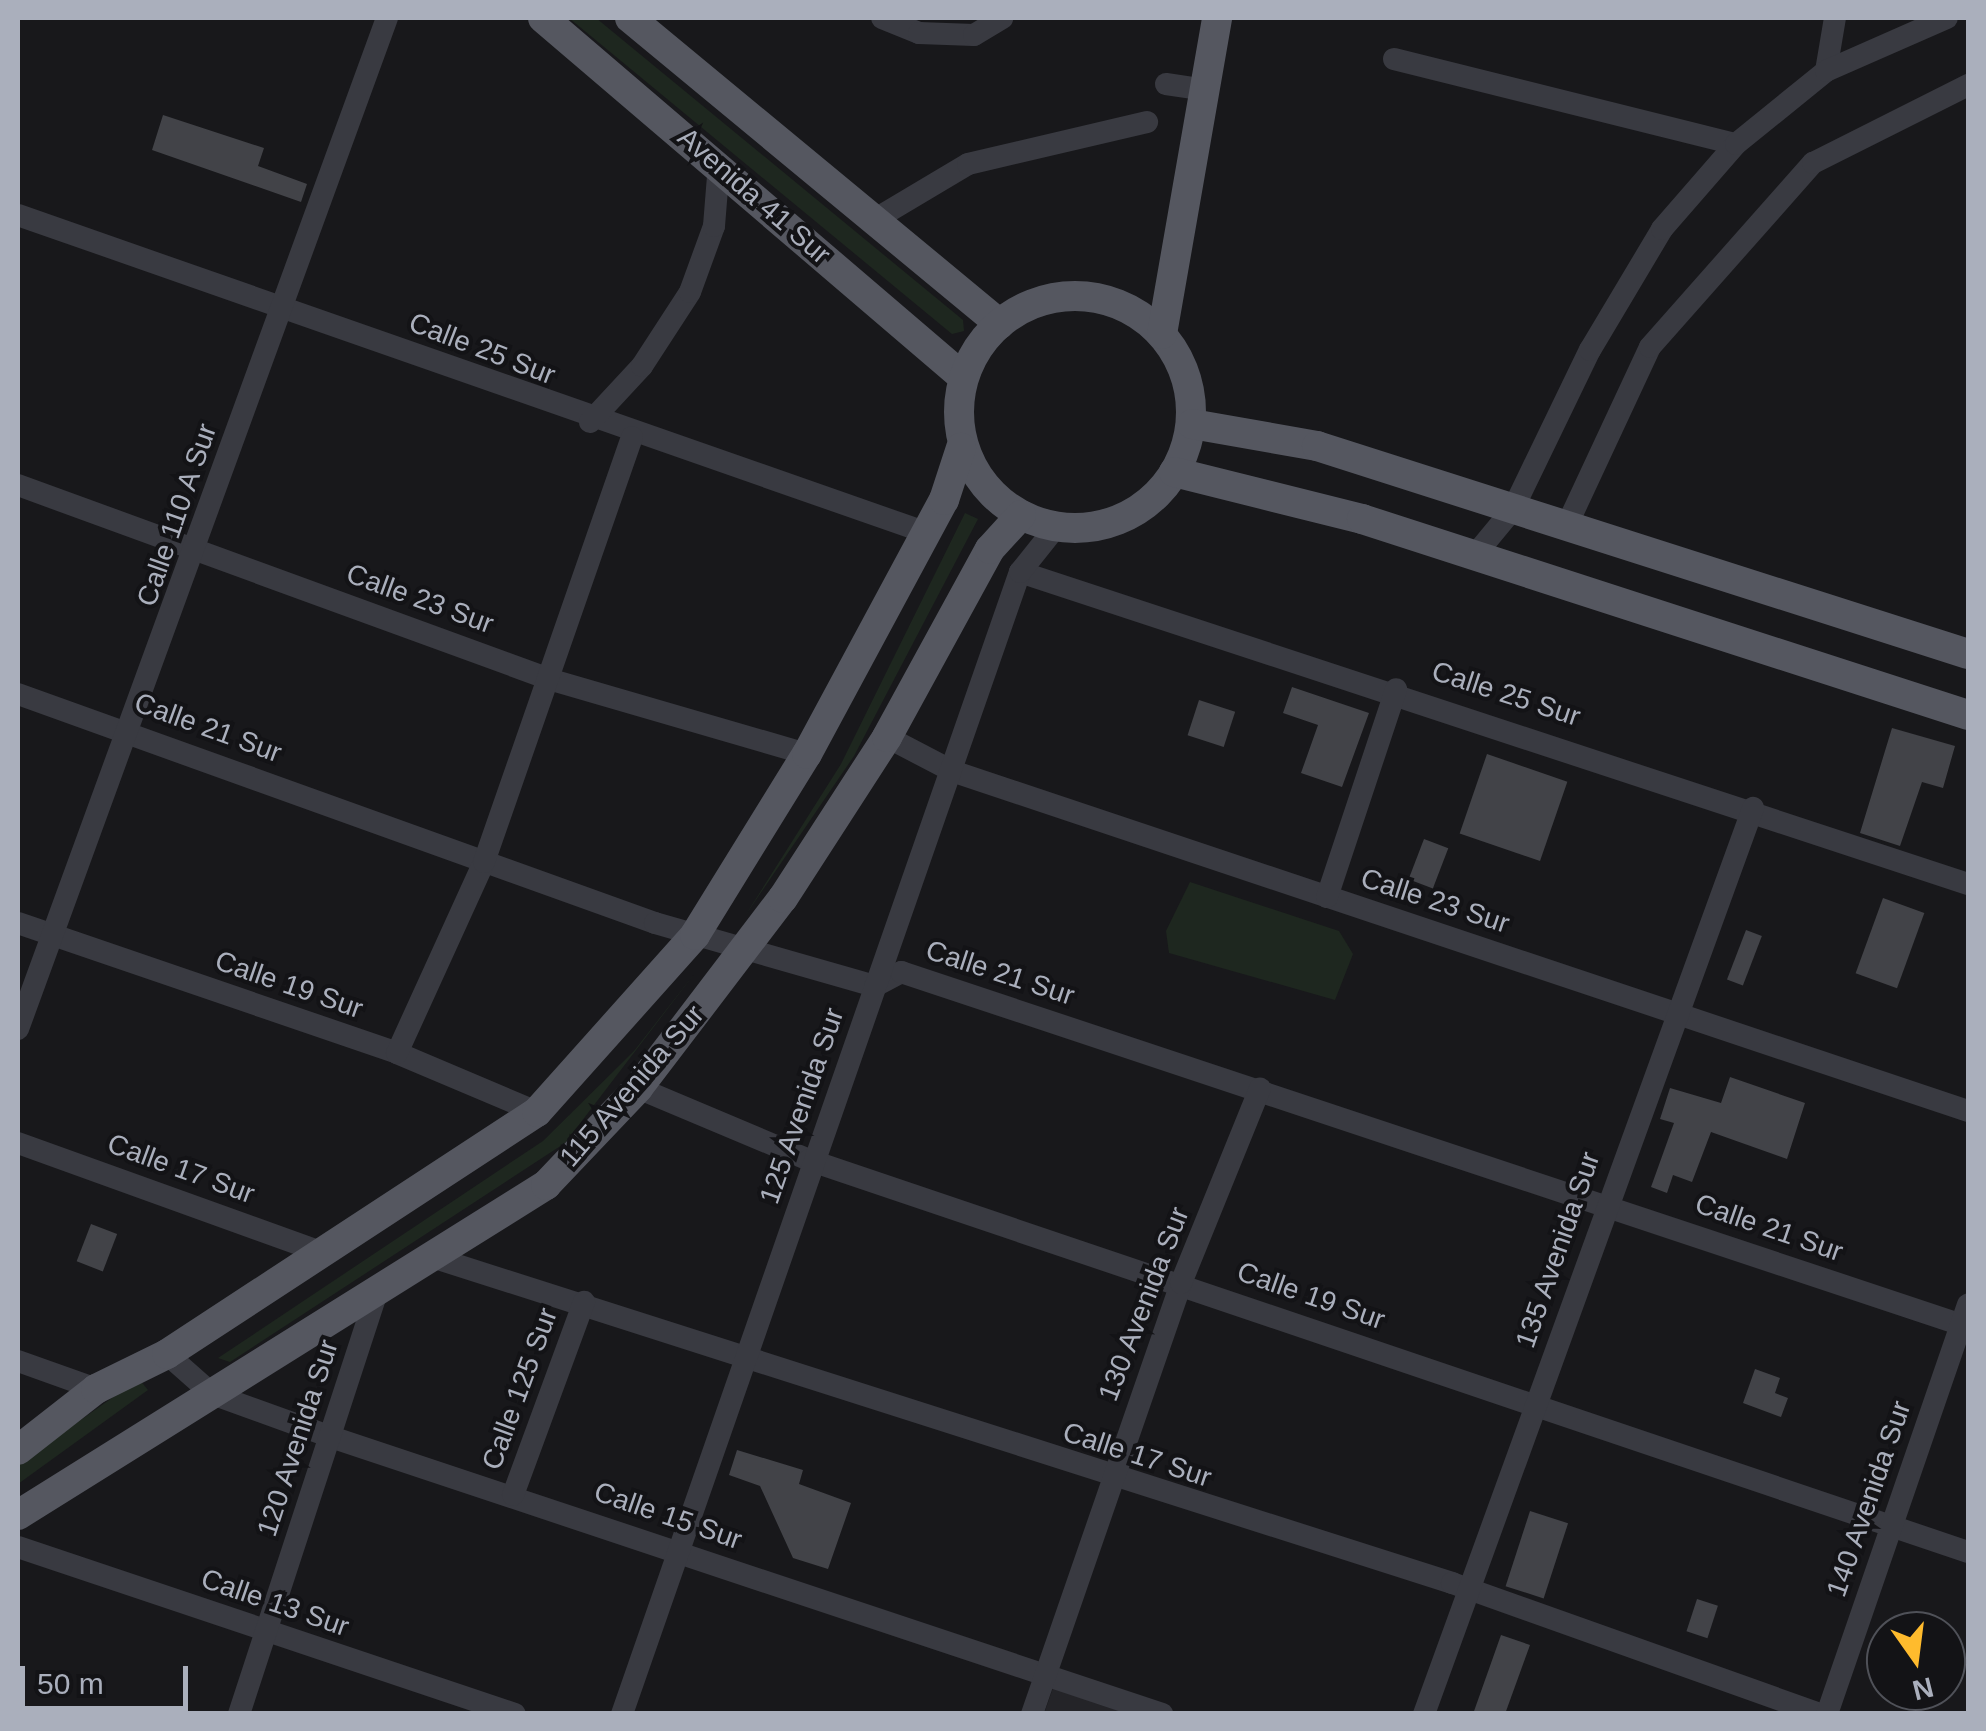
<!DOCTYPE html>
<html>
<head>
<meta charset="utf-8">
<style>
	body { margin:0 }
	#map { position:relative; width:1986px; height:1731px; overflow:hidden; background:#18181b; font-family:Arial,sans-serif }
	div>[style] { position:absolute }
	.built>* { inset:0; background:#242428 }
	.green>* { inset:0; background:#1e271f }
	.building>* { inset:0; background:#424348; transform-origin:0 0 }
	.minor>* { height:22px; margin:-11px; padding:0 11px; transform-origin:11px; border-radius:11px; background:#393a41 }
	.major>* { height:30px; margin:-15px; padding:0 15px; transform-origin:15px; border-radius:15px; background:#555760 }
	.major>.ring { margin:-15px; padding:0; box-sizing:content-box; background:none; border:30px solid #555760; border-radius:50% }
	span { translate:-50% -50%; white-space:nowrap; text-align:center; line-height:1.15; -webkit-text-stroke:8px #131316; paint-order:stroke }
	.street-label { font-size:28px; color:#aaafbc }
	.frame { position:absolute; inset:0; border:20px solid #aaafbc; pointer-events:none }
	.north { position:absolute; left:1866px; top:1611px; width:100px; height:100px; box-sizing:border-box; background:#131316; border:2px solid #4f5158; border-radius:50%; rotate:166deg; font-size:28px; font-weight:700; line-height:40px; text-align:center; color:#aaafbc }
	.north::after { content:''; display:block; margin:auto; width:35px; height:45px; background:#ffbb2d; clip-path:polygon(50% 0,100% 100%,50% 72%,0 100%) }
	.scale { position:absolute; left:20px; top:1666px; width:168px; height:45px; box-sizing:border-box; border:5px solid #aaafbc; border-top:0; padding-left:12px; font-size:30px; line-height:35px; white-space:nowrap; color:#aaafbc; -webkit-text-stroke:8px #131316; paint-order:stroke }
</style>
</head>
<body>
<div id="map">
	<div class="built">
		<div style="clip-path:polygon(1054px 1685px,1135px 1714px,1044px 1714px)"></div>
	</div>
	<div class="green">
		<div style="clip-path:polygon(569px 18px,596px 18px,963px 320px,964px 331px,952px 334px)"></div>
		<div style="clip-path:polygon(965px 513px,978px 519px,854px 756px,745px 916px,841px 764px)"></div>
		<div style="clip-path:polygon(1190px 882px,1339px 931px,1353px 954px,1335px 1000px,1169px 953px,1166px 931px)"></div>
		<div style="clip-path:polygon(698px 969px,565px 1143px,230px 1362px,218px 1358px,543px 1141px,634px 1051px)"></div>
		<div style="clip-path:polygon(139px 1379px,148px 1390px,18px 1484px,18px 1464px)"></div>
	</div>
	<div class="building">
		<div style="clip-path:polygon(163px 115px,264px 148px,258px 166px,307px 184px,301px 202px,152px 150px)"></div>
		<div style="clip-path:polygon(1292px 687px,1369px 713px,1342px 787px,1301px 773px,1318px 725px,1283px 713px)"></div>
		<div style="left:1199px;top:700px;width:38px;height:37px;rotate:18deg"></div>
		<div style="clip-path:polygon(1892px 728px,1955px 746px,1943px 788px,1922px 782px,1900px 846px,1860px 833px)"></div>
		<div style="left:1487px;top:754px;width:85px;height:84px;rotate:19deg"></div>
		<div style="left:1424px;top:839px;width:26px;height:43px;rotate:21deg"></div>
		<div style="left:1883px;top:898px;width:44px;height:80px;rotate:20deg"></div>
		<div style="left:1746px;top:930px;width:17px;height:53px;rotate:21deg"></div>
		<div style="clip-path:polygon(1730px 1077px,1805px 1103px,1787px 1159px,1711px 1132px,1692px 1182px,1673px 1175px,1667px 1193px,1651px 1187px,1674px 1123px,1660px 1119px,1670px 1088px,1721px 1103px)"></div>
		<div style="left:91px;top:1224px;width:28px;height:40px;rotate:21deg"></div>
		<div style="clip-path:polygon(1755px 1369px,1780px 1378px,1775px 1393px,1788px 1398px,1781px 1417px,1743px 1403px)"></div>
		<div style="clip-path:polygon(737px 1450px,803px 1470px,799px 1484px,851px 1503px,828px 1569px,793px 1558px,760px 1486px,729px 1475px)"></div>
		<div style="left:1530px;top:1511px;width:40px;height:79px;rotate:18deg"></div>
		<div style="left:1697px;top:1599px;width:22px;height:34px;rotate:18deg"></div>
		<div style="clip-path:polygon(1501px 1635px,1530px 1645px,1505px 1714px,1473px 1714px)"></div>
	</div>
	<div class="minor">
		<div style="left:882px;top:18px;width:40px;rotate:22deg"></div>
		<div style="left:919px;top:33px;width:55px;rotate:2.1deg"></div>
		<div style="left:974px;top:35px;width:33px;rotate:-31deg"></div>
		<div style="left:1394px;top:59px;width:352px;rotate:14deg"></div>
		<div style="left:1826px;top:71px;width:54px;rotate:-80.4deg"></div>
		<div style="left:1166px;top:84px;width:40px;rotate:8.5deg"></div>
		<div style="left:18px;top:215px;width:963px;rotate:19.28deg"></div>
		<div style="left:874px;top:220px;width:109px;rotate:-30.8deg"></div>
		<div style="left:968px;top:164px;width:184px;rotate:-13.2deg"></div>
		<div style="left:590px;top:422px;width:76px;rotate:-47.1deg"></div>
		<div style="left:642px;top:366px;width:88px;rotate:-57deg"></div>
		<div style="left:690px;top:292px;width:70px;rotate:-70deg"></div>
		<div style="left:714px;top:226px;width:62px;rotate:-85.4deg"></div>
		<div style="left:18px;top:485px;width:568px;rotate:20.06deg"></div>
		<div style="left:552px;top:680px;width:266px;rotate:16.2deg"></div>
		<div style="left:1567px;top:525px;width:196px;rotate:-65deg"></div>
		<div style="left:1650px;top:347px;width:246px;rotate:-48.5deg"></div>
		<div style="left:1813px;top:163px;width:174px;rotate:-26.7deg"></div>
		<div style="left:1475px;top:555px;width:60px;rotate:-50.4deg"></div>
		<div style="left:1513px;top:509px;width:177px;rotate:-64.2deg"></div>
		<div style="left:1590px;top:350px;width:141px;rotate:-59.2deg"></div>
		<div style="left:1662px;top:229px;width:113px;rotate:-49deg"></div>
		<div style="left:1736px;top:144px;width:116px;rotate:-39deg"></div>
		<div style="left:1826px;top:71px;width:132px;rotate:-23.7deg"></div>
		<div style="left:1020px;top:572px;width:998px;rotate:18.22deg"></div>
		<div style="left:18px;top:694px;width:677px;rotate:19.77deg"></div>
		<div style="left:655px;top:923px;width:229px;rotate:16deg"></div>
		<div style="left:875px;top:986px;width:30px;rotate:-28deg"></div>
		<div style="left:901px;top:972px;width:1125px;rotate:18.4deg"></div>
		<div style="left:887px;top:737px;width:73px;rotate:27.6deg"></div>
		<div style="left:952px;top:771px;width:1071px;rotate:18.5deg"></div>
		<div style="left:1327px;top:897px;width:219px;rotate:-71.6deg"></div>
		<div style="left:18px;top:923px;width:401px;rotate:18.9deg"></div>
		<div style="left:397px;top:1053px;width:152px;rotate:22.9deg"></div>
		<div style="left:18px;top:1029px;width:1076px;rotate:-69.95deg"></div>
		<div style="left:397px;top:1053px;width:210px;rotate:-65.5deg"></div>
		<div style="left:484px;top:862px;width:450px;rotate:-70.8deg"></div>
		<div style="left:638px;top:1088px;width:186px;rotate:22.8deg"></div>
		<div style="left:809px;top:1160px;width:1223px;rotate:18.69deg"></div>
		<div style="left:18px;top:1143px;width:325px;rotate:19.8deg"></div>
		<div style="left:435px;top:1258px;width:1068px;rotate:17.72deg"></div>
		<div style="left:1452px;top:1583px;width:390px;rotate:19.6deg"></div>
		<div style="left:167px;top:1354px;width:60px;rotate:41.6deg"></div>
		<div style="left:212px;top:1394px;width:130px;rotate:19.8deg"></div>
		<div style="left:334px;top:1438px;width:873px;rotate:18.43deg"></div>
		<div style="left:18px;top:1361px;width:83px;rotate:19.7deg"></div>
		<div style="left:513px;top:1495px;width:206px;rotate:-69.8deg"></div>
		<div style="left:18px;top:1547px;width:524px;rotate:18.57deg"></div>
		<div style="left:239px;top:1714px;width:441px;rotate:-71.9deg"></div>
		<div style="left:622px;top:1714px;width:1209px;rotate:-70.79deg"></div>
		<div style="left:1020px;top:572px;width:58px;rotate:-51.3deg"></div>
		<div style="left:1032px;top:1714px;width:456px;rotate:-70.9deg"></div>
		<div style="left:1181px;top:1283px;width:210px;rotate:-67.9deg"></div>
		<div style="left:1424px;top:1714px;width:964px;rotate:-70.04deg"></div>
		<div style="left:1827px;top:1714px;width:433px;rotate:-71deg"></div>
	</div>
	<div class="major">
		<div style="left:543px;top:18px;width:553px;rotate:40.52deg"></div>
		<div style="left:630px;top:18px;width:480px;rotate:39.6deg"></div>
		<div class="ring" style="left:959px;top:296px;width:202px;height:202px"></div>
		<div style="left:1162px;top:334px;width:321px;rotate:-80.1deg"></div>
		<div style="left:1192px;top:424px;width:127px;rotate:10deg"></div>
		<div style="left:1317px;top:446px;width:683px;rotate:17.72deg"></div>
		<div style="left:1174px;top:472px;width:194px;rotate:14deg"></div>
		<div style="left:1362px;top:519px;width:637px;rotate:17.92deg"></div>
		<div style="left:18px;top:1450px;width:99px;rotate:-38deg"></div>
		<div style="left:96px;top:1389px;width:79px;rotate:-26.2deg"></div>
		<div style="left:167px;top:1354px;width:442px;rotate:-33.2deg"></div>
		<div style="left:537px;top:1112px;width:237px;rotate:-48.2deg"></div>
		<div style="left:695px;top:935px;width:213px;rotate:-58.3deg"></div>
		<div style="left:807px;top:754px;width:289px;rotate:-61.7deg"></div>
		<div style="left:944px;top:500px;width:55px;rotate:-71.9deg"></div>
		<div style="left:18px;top:1515px;width:623px;rotate:-32.01deg"></div>
		<div style="left:546px;top:1185px;width:134px;rotate:-46.5deg"></div>
		<div style="left:638px;top:1088px;width:239px;rotate:-52.7deg"></div>
		<div style="left:783px;top:898px;width:192px;rotate:-57.1deg"></div>
		<div style="left:887px;top:737px;width:214px;rotate:-61.3deg"></div>
		<div style="left:990px;top:549px;width:46px;rotate:-47.6deg"></div>
	</div>
	<div class="street-label">
		<span style="left:754px;top:196px;rotate:41deg">Avenida 41 Sur</span>
		<span style="left:482px;top:349px;rotate:21deg">Calle 25 Sur</span>
		<span style="left:177px;top:515px;rotate:-71deg">Calle 110 A Sur</span>
		<span style="left:420px;top:599px;rotate:20deg">Calle 23 Sur</span>
		<span style="left:1506px;top:694px;rotate:18deg">Calle 25 Sur</span>
		<span style="left:208px;top:728px;rotate:20deg">Calle 21 Sur</span>
		<span style="left:1435px;top:901px;rotate:18deg">Calle 23 Sur</span>
		<span style="left:1000px;top:973px;rotate:18deg">Calle 21 Sur</span>
		<span style="left:289px;top:985px;rotate:19deg">Calle 19 Sur</span>
		<span style="left:632px;top:1086px;rotate:-49deg">115 Avenida Sur</span>
		<span style="left:802px;top:1106px;rotate:-71deg">125 Avenida Sur</span>
		<span style="left:181px;top:1169px;rotate:20deg">Calle 17 Sur</span>
		<span style="left:1769px;top:1228px;rotate:19deg">Calle 21 Sur</span>
		<span style="left:1558px;top:1250px;rotate:-71deg">135 Avenida Sur</span>
		<span style="left:1311px;top:1296px;rotate:19deg">Calle 19 Sur</span>
		<span style="left:1144px;top:1304px;rotate:-69deg">130 Avenida Sur</span>
		<span style="left:520px;top:1389px;rotate:-70deg">Calle 125 Sur</span>
		<span style="left:298px;top:1438px;rotate:-72deg">120 Avenida Sur</span>
		<span style="left:1137px;top:1455px;rotate:18deg">Calle 17 Sur</span>
		<span style="left:1869px;top:1499px;rotate:-71deg">140 Avenida Sur</span>
		<span style="left:668px;top:1516px;rotate:19deg">Calle 15 Sur</span>
		<span style="left:275px;top:1603px;rotate:19deg">Calle 13 Sur</span>
	</div>
	<div class="frame"></div>
	<div class="north">N</div>
	<div class="scale">50 m</div>
</div>
</body>
</html>
